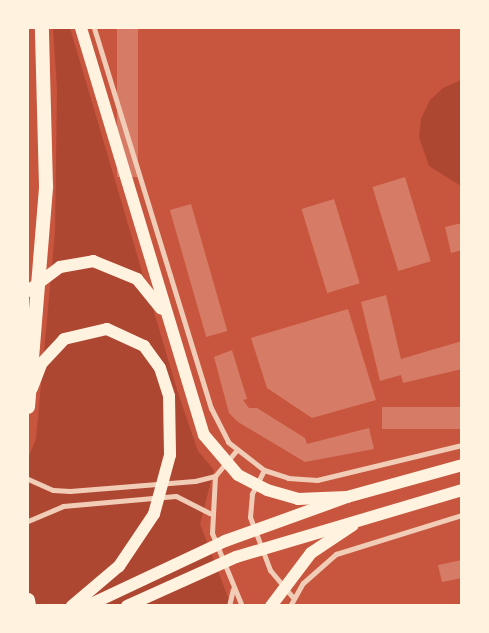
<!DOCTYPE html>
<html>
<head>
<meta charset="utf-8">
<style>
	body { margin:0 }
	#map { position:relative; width:489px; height:633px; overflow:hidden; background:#c8553d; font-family:Bitter,serif }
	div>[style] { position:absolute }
	.green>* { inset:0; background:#ae4732 }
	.building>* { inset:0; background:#d67c66; transform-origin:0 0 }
	.minor>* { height:5px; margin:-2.5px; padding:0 2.5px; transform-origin:2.5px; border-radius:2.5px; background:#f1ccb7 }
	.primary>* { height:12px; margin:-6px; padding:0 6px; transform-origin:6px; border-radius:6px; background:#fff3e0 }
	.trunk>* { height:14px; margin:-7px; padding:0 7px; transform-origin:7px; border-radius:7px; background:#fff3e0 }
	span { translate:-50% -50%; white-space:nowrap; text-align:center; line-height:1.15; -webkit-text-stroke:5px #fff3e0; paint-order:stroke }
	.frame { position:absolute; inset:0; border:29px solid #fff3e0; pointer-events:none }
</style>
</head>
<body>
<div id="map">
	<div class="green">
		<div style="clip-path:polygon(53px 28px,70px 28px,178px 393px,198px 451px,214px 470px,200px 524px,231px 605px,28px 606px,28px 458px,36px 439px,55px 232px,57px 89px)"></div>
		<div style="clip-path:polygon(461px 80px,462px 80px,461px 186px,429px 166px,419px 137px,421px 119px,430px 100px,443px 88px)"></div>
	</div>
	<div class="building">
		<div style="left:117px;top:28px;width:21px;height:149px"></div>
		<div style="left:405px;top:177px;width:88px;height:34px;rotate:73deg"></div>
		<div style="left:334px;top:199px;width:88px;height:34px;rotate:73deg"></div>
		<div style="left:191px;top:204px;width:132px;height:22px;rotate:74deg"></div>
		<div style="clip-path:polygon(462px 223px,462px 250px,451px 253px,445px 227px)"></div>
		<div style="clip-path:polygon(386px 295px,401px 359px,462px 341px,462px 369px,403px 383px,401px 375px,380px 381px,361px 302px)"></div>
		<div style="clip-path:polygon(348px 309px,376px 400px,312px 418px,267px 388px,251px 338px)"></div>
		<div style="clip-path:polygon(232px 350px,247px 399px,243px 400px,249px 408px,257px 408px,305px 438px,307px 444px,369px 428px,374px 449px,305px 462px,238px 422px,229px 413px,214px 357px)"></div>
		<div style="left:462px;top:407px;width:22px;height:80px;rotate:90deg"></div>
		<div style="clip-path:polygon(462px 560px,462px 578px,442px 582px,438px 565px)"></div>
	</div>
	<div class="minor">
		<div style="left:94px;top:28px;width:398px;rotate:72.9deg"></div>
		<div style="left:211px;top:408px;width:38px;rotate:63deg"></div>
		<div style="left:228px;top:442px;width:46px;rotate:37.9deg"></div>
		<div style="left:264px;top:470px;width:25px;rotate:18deg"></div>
		<div style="left:288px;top:478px;width:29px;rotate:4deg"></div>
		<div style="left:317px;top:480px;width:149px;rotate:-13.6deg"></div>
		<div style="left:264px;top:470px;width:27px;rotate:117deg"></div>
		<div style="left:252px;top:494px;width:23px;rotate:95deg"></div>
		<div style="left:250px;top:517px;width:57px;rotate:69.3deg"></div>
		<div style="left:270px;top:570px;width:35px;rotate:50deg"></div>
		<div style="left:215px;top:476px;width:57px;rotate:93deg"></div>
		<div style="left:212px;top:533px;width:79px;rotate:67.7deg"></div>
		<div style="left:28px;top:479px;width:27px;rotate:24deg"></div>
		<div style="left:53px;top:490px;width:17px;rotate:3deg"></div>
		<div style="left:70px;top:491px;width:125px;rotate:-4.6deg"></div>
		<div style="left:195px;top:481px;width:21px;rotate:-14deg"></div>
		<div style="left:215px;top:476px;width:33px;rotate:-50deg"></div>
		<div style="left:28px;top:521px;width:38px;rotate:-23deg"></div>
		<div style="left:63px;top:506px;width:113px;rotate:-5.1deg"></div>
		<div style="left:176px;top:496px;width:38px;rotate:27deg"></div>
		<div style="left:229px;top:606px;width:17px;rotate:-77deg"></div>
		<div style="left:290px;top:606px;width:26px;rotate:-61deg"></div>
		<div style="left:303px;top:583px;width:44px;rotate:-41.3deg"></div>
		<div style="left:336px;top:554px;width:132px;rotate:-17.2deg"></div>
	</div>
	<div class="primary">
		<div style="left:81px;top:28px;width:425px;rotate:73.2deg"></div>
		<div style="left:204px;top:435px;width:52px;rotate:49.6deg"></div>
		<div style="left:238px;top:475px;width:33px;rotate:27deg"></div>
		<div style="left:267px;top:490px;width:32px;rotate:16deg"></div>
		<div style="left:298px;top:499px;width:49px;rotate:-2.3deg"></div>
		<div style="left:28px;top:291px;width:40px;rotate:-37deg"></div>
		<div style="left:60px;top:267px;width:34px;rotate:-10deg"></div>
		<div style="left:93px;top:261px;width:48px;rotate:22.2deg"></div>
		<div style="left:137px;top:279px;width:38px;rotate:51deg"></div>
		<div style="left:32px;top:388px;width:26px;rotate:-69deg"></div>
		<div style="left:41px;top:364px;width:34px;rotate:-47deg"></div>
		<div style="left:64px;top:339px;width:44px;rotate:-13.1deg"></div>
		<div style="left:107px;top:329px;width:41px;rotate:24.7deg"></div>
		<div style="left:144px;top:346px;width:27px;rotate:54deg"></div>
		<div style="left:160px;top:368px;width:29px;rotate:72deg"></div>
		<div style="left:169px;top:396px;width:59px;rotate:89deg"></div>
		<div style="left:170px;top:455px;width:61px;rotate:105.2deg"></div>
		<div style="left:154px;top:514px;width:63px;rotate:123.9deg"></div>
		<div style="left:119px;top:566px;width:62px;rotate:139.6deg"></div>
		<div style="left:87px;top:606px;width:153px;rotate:-25.2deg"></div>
		<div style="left:225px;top:541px;width:130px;rotate:-19.8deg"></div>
		<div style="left:347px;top:497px;width:119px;rotate:-15.5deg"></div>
		<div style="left:127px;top:606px;width:120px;rotate:-24.2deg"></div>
		<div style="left:236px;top:557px;width:236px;rotate:-16.5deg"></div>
		<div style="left:271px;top:606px;width:66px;rotate:-53deg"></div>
		<div style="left:311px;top:553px;width:50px;rotate:-33.7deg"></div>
	</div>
	<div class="trunk">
		<div style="left:28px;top:407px;width:222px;rotate:-85.3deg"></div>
		<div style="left:46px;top:186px;width:158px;rotate:-91.5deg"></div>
		<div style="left:28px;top:600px;width:6px;rotate:81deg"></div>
	</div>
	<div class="frame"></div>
</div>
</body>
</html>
